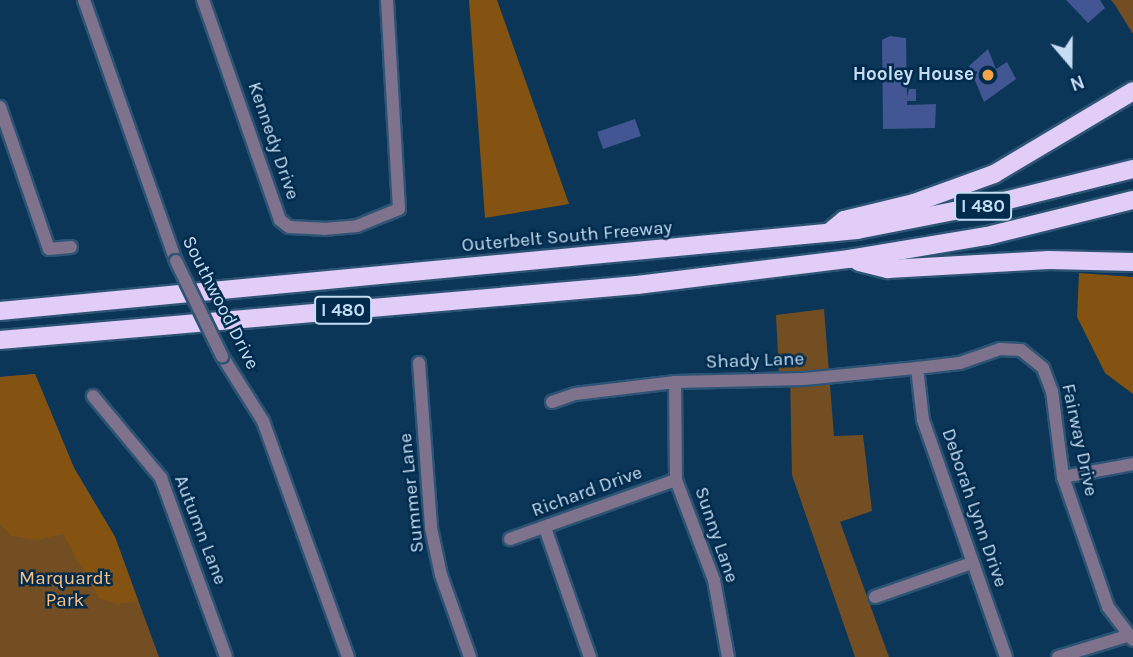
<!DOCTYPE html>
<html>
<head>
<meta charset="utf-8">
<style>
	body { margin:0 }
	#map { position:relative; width:1133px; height:657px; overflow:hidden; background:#0b3658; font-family:Karla,sans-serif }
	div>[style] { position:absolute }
	.green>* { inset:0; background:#734e22 }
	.forest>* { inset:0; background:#855311 }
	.building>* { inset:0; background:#415692; transform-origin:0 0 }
	.roads { filter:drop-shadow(2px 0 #2d5474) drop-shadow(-2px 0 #2d5474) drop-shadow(0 2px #2d5474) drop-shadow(0 -2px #2d5474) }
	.minor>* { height:12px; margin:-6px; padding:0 6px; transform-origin:6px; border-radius:6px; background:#7f728d }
	.highway>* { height:18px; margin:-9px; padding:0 9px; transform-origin:9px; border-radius:9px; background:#e1cdf7 }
	.bridges { filter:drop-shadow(2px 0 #2d5474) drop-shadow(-2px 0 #2d5474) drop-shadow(0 2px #2d5474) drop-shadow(0 -2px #2d5474) }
	.minor-bridge>* { height:12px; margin:-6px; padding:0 6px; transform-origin:6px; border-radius:6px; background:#7f728d }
	.dots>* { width:19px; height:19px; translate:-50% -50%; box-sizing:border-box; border:4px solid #002b4d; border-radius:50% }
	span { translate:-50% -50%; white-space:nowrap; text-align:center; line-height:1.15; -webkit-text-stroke:5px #002b4d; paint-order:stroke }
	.shield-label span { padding:2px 5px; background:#002b4d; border:2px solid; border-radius:5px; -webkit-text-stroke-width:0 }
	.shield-label { font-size:18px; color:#c7ddf3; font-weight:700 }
	.poi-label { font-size:19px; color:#c7ddf3; font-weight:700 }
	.right { translate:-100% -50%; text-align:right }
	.street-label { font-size:19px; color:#c7ddf3 }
	.park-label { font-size:19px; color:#fdc283 }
	.north { position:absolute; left:1035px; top:28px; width:70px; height:70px; -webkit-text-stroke:5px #002b4d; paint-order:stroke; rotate:160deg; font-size:19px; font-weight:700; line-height:28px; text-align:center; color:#c7ddf3 }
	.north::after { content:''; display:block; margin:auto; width:24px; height:32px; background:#c7ddf3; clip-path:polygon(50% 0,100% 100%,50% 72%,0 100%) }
</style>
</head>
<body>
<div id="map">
	<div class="green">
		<div style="clip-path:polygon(1111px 0,1133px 0,1133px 34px,1115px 5px)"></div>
		<div style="clip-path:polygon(824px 309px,834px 436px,863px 435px,872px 511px,840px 522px,889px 657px,855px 657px,792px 475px,790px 375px,779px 375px,776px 315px)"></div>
		<div style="clip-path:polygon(35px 374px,74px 468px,115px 537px,159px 657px,0 657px,0 377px)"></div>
	</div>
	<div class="forest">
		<div style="clip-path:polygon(469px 0,497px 0,569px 204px,485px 218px)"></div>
		<div style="clip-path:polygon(1079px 273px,1133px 277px,1133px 394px,1105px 373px,1077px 317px)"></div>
		<div style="clip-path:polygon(35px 374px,74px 468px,115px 537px,138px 601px,117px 604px,99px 598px,63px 534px,37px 540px,12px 536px,0 524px,0 377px)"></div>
	</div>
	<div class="building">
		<div style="clip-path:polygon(1066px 0,1100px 0,1105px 8px,1088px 23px)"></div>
		<div style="clip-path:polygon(890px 36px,906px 38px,907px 97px,909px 89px,916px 89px,916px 101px,907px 101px,907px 105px,936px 104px,935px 128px,883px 129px,882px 40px)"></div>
		<div style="clip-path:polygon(988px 49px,996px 69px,1007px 62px,1016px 79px,984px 102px,969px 66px)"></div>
		<div style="left:635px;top:119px;width:18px;height:40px;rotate:71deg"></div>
	</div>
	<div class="roads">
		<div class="minor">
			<div style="left:84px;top:0;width:277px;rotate:70.6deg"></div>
			<div style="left:203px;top:0;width:233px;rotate:70.7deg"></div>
			<div style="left:280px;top:220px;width:11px;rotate:38deg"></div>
			<div style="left:289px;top:227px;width:35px;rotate:3deg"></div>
			<div style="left:324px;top:229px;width:33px;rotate:-5deg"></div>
			<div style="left:357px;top:226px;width:45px;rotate:-22deg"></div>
			<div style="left:399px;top:209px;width:209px;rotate:-93.3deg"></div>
			<div style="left:0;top:107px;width:150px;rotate:71deg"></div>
			<div style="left:49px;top:249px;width:22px;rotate:-5deg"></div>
			<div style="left:222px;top:356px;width:77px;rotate:57.8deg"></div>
			<div style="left:263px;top:421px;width:251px;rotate:70.2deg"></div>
			<div style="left:419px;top:363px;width:165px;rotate:85.8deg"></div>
			<div style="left:431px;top:528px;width:48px;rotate:78deg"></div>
			<div style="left:441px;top:575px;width:87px;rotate:70.5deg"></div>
			<div style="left:917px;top:368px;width:52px;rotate:83.4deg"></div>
			<div style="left:923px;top:420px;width:251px;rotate:70.7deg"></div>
			<div style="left:675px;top:382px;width:98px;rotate:89.4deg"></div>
			<div style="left:676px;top:480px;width:107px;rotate:69.2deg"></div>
			<div style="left:714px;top:580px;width:78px;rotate:79.7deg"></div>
			<div style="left:93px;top:396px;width:107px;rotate:50.3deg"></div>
			<div style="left:161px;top:478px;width:190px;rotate:70deg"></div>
			<div style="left:552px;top:402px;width:24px;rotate:-19deg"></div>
			<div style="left:575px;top:394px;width:101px;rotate:-6.8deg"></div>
			<div style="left:675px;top:382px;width:129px;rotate:-1.3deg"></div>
			<div style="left:804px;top:379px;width:114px;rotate:-5.6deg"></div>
			<div style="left:917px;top:368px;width:43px;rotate:-6.6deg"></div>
			<div style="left:960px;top:363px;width:42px;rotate:-19.3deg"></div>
			<div style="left:1000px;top:349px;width:21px;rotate:3deg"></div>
			<div style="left:1021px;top:350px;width:28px;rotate:39deg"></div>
			<div style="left:1043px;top:368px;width:25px;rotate:69deg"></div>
			<div style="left:1052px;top:391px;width:87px;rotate:82.7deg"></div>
			<div style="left:1063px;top:477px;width:138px;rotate:70.9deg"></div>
			<div style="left:1108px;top:607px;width:41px;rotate:52.9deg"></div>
			<div style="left:1063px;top:477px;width:71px;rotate:-10.5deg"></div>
			<div style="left:545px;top:528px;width:137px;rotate:70.8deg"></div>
			<div style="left:510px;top:539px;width:176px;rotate:-19.6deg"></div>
			<div style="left:875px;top:597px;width:103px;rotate:-19.3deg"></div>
			<div style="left:1058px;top:657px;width:72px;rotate:-16.9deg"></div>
		</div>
		<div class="highway">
			<div style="left:831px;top:231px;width:17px;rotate:-40deg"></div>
			<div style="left:844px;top:220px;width:72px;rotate:-13.7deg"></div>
			<div style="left:914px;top:203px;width:85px;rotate:-19.9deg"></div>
			<div style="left:994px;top:174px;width:162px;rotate:-30.8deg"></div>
			<div style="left:859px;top:262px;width:30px;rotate:14deg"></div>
			<div style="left:888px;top:269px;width:161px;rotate:-3.2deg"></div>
			<div style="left:1049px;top:260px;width:84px;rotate:1.4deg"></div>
			<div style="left:0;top:311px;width:861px;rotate:-5.4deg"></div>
			<div style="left:857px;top:230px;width:146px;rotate:-11.1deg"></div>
			<div style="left:1000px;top:202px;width:137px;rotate:-13.9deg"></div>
			<div style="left:0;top:340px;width:639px;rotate:-4.93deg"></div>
			<div style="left:637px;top:285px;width:214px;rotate:-7deg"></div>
			<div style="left:849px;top:259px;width:140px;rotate:-9.5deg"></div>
			<div style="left:987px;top:236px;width:150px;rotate:-13.9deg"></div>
		</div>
	</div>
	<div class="bridges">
		<div class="minor-bridge">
			<div style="left:176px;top:261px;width:106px;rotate:64.2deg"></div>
		</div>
	</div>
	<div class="dots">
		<div style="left:988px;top:75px;background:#f4a444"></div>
	</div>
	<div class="shield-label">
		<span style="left:983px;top:206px">I 480</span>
		<span style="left:343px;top:310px">I 480</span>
	</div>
	<div class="poi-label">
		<span class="right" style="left:974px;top:75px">Hooley House</span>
	</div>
	<div class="street-label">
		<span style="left:273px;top:141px;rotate:71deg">Kennedy Drive</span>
		<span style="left:567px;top:237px;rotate:-5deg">Outerbelt South Freeway</span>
		<span style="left:220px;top:303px;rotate:63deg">Southwood Drive</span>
		<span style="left:755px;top:361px;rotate:-2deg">Shady Lane</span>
		<span style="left:1079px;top:440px;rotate:78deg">Fairway Drive</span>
		<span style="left:587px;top:492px;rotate:-20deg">Richard Drive</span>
		<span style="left:412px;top:493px;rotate:-96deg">Summer Lane</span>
		<span style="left:974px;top:508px;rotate:71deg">Deborah Lynn Drive</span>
		<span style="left:200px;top:530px;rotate:69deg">Autumn Lane</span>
		<span style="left:716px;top:535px;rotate:71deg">Sunny Lane</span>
	</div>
	<div class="park-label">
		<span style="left:65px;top:590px">Marquardt<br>Park</span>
	</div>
	<div class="north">N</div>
</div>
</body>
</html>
